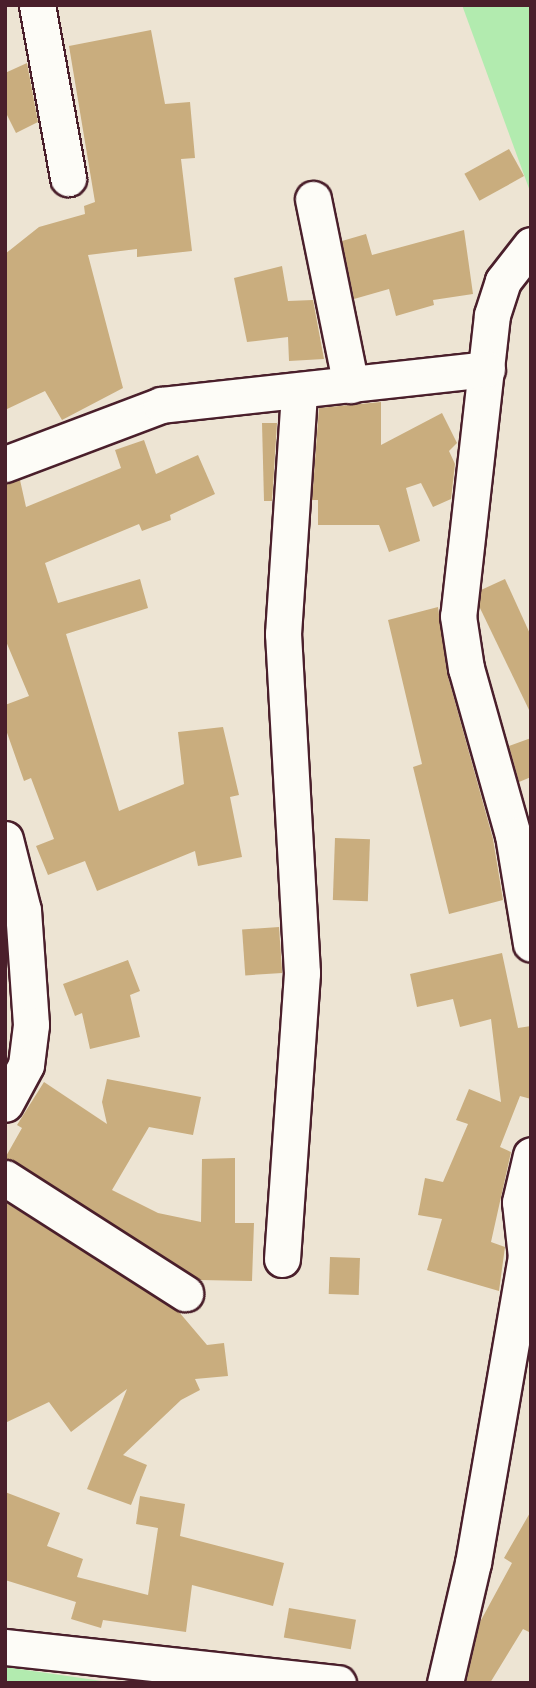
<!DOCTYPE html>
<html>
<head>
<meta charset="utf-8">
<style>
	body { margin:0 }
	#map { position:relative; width:536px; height:1688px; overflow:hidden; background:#ede4d3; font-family:"Gochi Hand",sans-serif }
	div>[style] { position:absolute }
	.green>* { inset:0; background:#b2ebaf }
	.building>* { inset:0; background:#c9ad7e; transform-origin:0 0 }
	.roads { filter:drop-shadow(2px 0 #4a1f2b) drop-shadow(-2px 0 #4a1f2b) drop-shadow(0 2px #4a1f2b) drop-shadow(0 -2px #4a1f2b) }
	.minor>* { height:35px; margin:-17.5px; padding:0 17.5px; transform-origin:17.5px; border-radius:17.5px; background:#fdfcf7 }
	span { translate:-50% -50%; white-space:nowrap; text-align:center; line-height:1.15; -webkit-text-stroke:6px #fdfcf7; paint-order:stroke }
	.frame { position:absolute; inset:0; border:7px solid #4a1f2b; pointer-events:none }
</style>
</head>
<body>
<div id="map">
	<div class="green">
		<div style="clip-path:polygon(462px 5px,531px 5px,531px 194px)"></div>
		<div style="clip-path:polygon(5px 1667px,116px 1683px,5px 1683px)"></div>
	</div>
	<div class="building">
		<div style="clip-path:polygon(151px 30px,165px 104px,190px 102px,195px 158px,181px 159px,192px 251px,137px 257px,137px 249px,88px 255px,123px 388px,62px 420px,45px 391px,5px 410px,5px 254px,39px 227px,85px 214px,84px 206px,95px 202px,69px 46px)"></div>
		<div style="clip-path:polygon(27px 63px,38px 122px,16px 133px,5px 111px,5px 73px)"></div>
		<div style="left:509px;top:149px;width:31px;height:51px;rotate:61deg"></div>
		<div style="clip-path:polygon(464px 230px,473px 294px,433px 300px,434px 305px,396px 316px,389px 289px,354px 299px,342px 241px,366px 234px,372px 255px)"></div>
		<div style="clip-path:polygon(282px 266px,288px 301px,313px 300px,324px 359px,289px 361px,288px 337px,247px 342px,234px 278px)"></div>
		<div style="clip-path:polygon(381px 402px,381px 445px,442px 413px,457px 443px,449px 451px,455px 464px,451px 499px,433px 507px,421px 483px,406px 488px,420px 541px,389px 552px,379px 525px,318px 525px,318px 500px,312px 500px,319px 408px)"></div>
		<div style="clip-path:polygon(262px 423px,277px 423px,272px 501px,264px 501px)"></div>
		<div style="clip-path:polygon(144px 440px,156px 474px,198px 455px,215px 494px,170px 515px,171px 520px,142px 531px,139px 524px,45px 563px,58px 603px,140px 579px,148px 608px,66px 634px,119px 811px,184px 784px,178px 732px,223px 727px,239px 795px,230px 797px,242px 857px,198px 866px,195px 851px,97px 891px,85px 861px,48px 875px,36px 846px,54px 839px,31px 778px,24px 781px,5px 727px,5px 705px,29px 696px,5px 639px,5px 484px,20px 480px,26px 507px,121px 468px,115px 450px)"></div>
		<div style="clip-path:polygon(505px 579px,531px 636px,531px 714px,479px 606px,481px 590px)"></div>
		<div style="clip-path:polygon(438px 607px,447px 673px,493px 839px,503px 900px,449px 914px,413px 767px,422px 764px,388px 620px)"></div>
		<div style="clip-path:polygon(531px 738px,531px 777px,519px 782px,509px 746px)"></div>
		<div style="left:335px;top:838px;width:35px;height:62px;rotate:2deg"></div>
		<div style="left:279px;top:927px;width:46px;height:37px;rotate:86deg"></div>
		<div style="clip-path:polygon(502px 953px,518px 1028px,531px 1026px,531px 1099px,520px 1096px,500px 1147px,511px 1152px,491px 1242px,505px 1247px,499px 1291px,427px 1270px,442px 1219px,418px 1215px,425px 1178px,443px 1182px,468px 1124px,456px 1120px,469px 1089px,501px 1102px,491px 1019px,460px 1027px,453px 999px,417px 1007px,410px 974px)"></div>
		<div style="clip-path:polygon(128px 960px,140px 991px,130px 995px,140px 1037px,90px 1049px,82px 1013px,75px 1016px,63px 984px)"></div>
		<div style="clip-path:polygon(107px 1079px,201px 1097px,193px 1135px,149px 1127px,112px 1190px,158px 1213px,201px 1222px,202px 1159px,235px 1158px,235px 1223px,254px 1223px,252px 1281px,200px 1280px,5px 1158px,22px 1128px,17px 1125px,44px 1082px,107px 1124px,102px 1102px)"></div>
		<div style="clip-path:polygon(5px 1202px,179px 1312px,207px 1345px,224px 1343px,228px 1376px,195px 1379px,200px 1390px,181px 1400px,123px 1455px,147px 1465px,131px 1505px,87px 1489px,127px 1389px,71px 1432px,49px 1402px,5px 1423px)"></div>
		<div style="left:330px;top:1257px;width:30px;height:37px;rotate:2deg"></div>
		<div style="clip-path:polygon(5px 1492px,60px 1513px,47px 1546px,83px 1559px,77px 1577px,148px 1595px,158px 1528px,136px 1524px,140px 1496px,185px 1504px,180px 1536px,284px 1563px,273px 1606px,192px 1585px,186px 1632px,103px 1620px,101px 1628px,71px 1619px,76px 1602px,5px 1580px)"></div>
		<div style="clip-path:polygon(531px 1511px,531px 1633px,523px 1629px,490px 1683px,466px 1683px,480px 1622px,512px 1563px,504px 1558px)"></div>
		<div style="left:289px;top:1608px;width:68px;height:30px;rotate:10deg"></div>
	</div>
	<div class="roads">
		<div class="minor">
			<div style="left:37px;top:5px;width:176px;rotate:79.8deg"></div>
			<div style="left:313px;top:199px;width:190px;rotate:78.5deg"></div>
			<div style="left:531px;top:245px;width:46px;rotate:127.9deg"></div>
			<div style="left:503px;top:281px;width:36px;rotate:108deg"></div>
			<div style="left:492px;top:315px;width:303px;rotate:96.4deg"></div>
			<div style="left:458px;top:616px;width:53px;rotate:81.3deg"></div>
			<div style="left:466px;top:668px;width:173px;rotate:74.3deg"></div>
			<div style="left:513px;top:835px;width:110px;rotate:80.6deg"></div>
			<div style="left:5px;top:464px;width:167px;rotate:-20.7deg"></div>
			<div style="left:161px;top:405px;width:328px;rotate:-6.3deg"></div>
			<div style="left:5px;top:839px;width:73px;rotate:75.8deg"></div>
			<div style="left:23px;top:910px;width:115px;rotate:86deg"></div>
			<div style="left:31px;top:1025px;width:40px;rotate:97.1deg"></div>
			<div style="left:26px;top:1065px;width:44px;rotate:118.3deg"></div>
			<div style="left:5px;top:1178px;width:214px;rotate:32.6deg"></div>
			<div style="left:282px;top:1259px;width:287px;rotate:-86deg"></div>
			<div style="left:302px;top:973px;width:340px;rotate:-93.2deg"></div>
			<div style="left:283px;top:634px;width:244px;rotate:-86.2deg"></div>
			<div style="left:5px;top:1647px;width:335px;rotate:6.2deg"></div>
			<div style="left:445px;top:1683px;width:123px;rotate:-76.9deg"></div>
			<div style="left:473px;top:1563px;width:311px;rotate:-80.2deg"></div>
			<div style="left:526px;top:1257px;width:55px;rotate:-96.2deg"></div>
			<div style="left:520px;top:1202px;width:48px;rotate:-76.8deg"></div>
		</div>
	</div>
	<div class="frame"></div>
</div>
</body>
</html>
